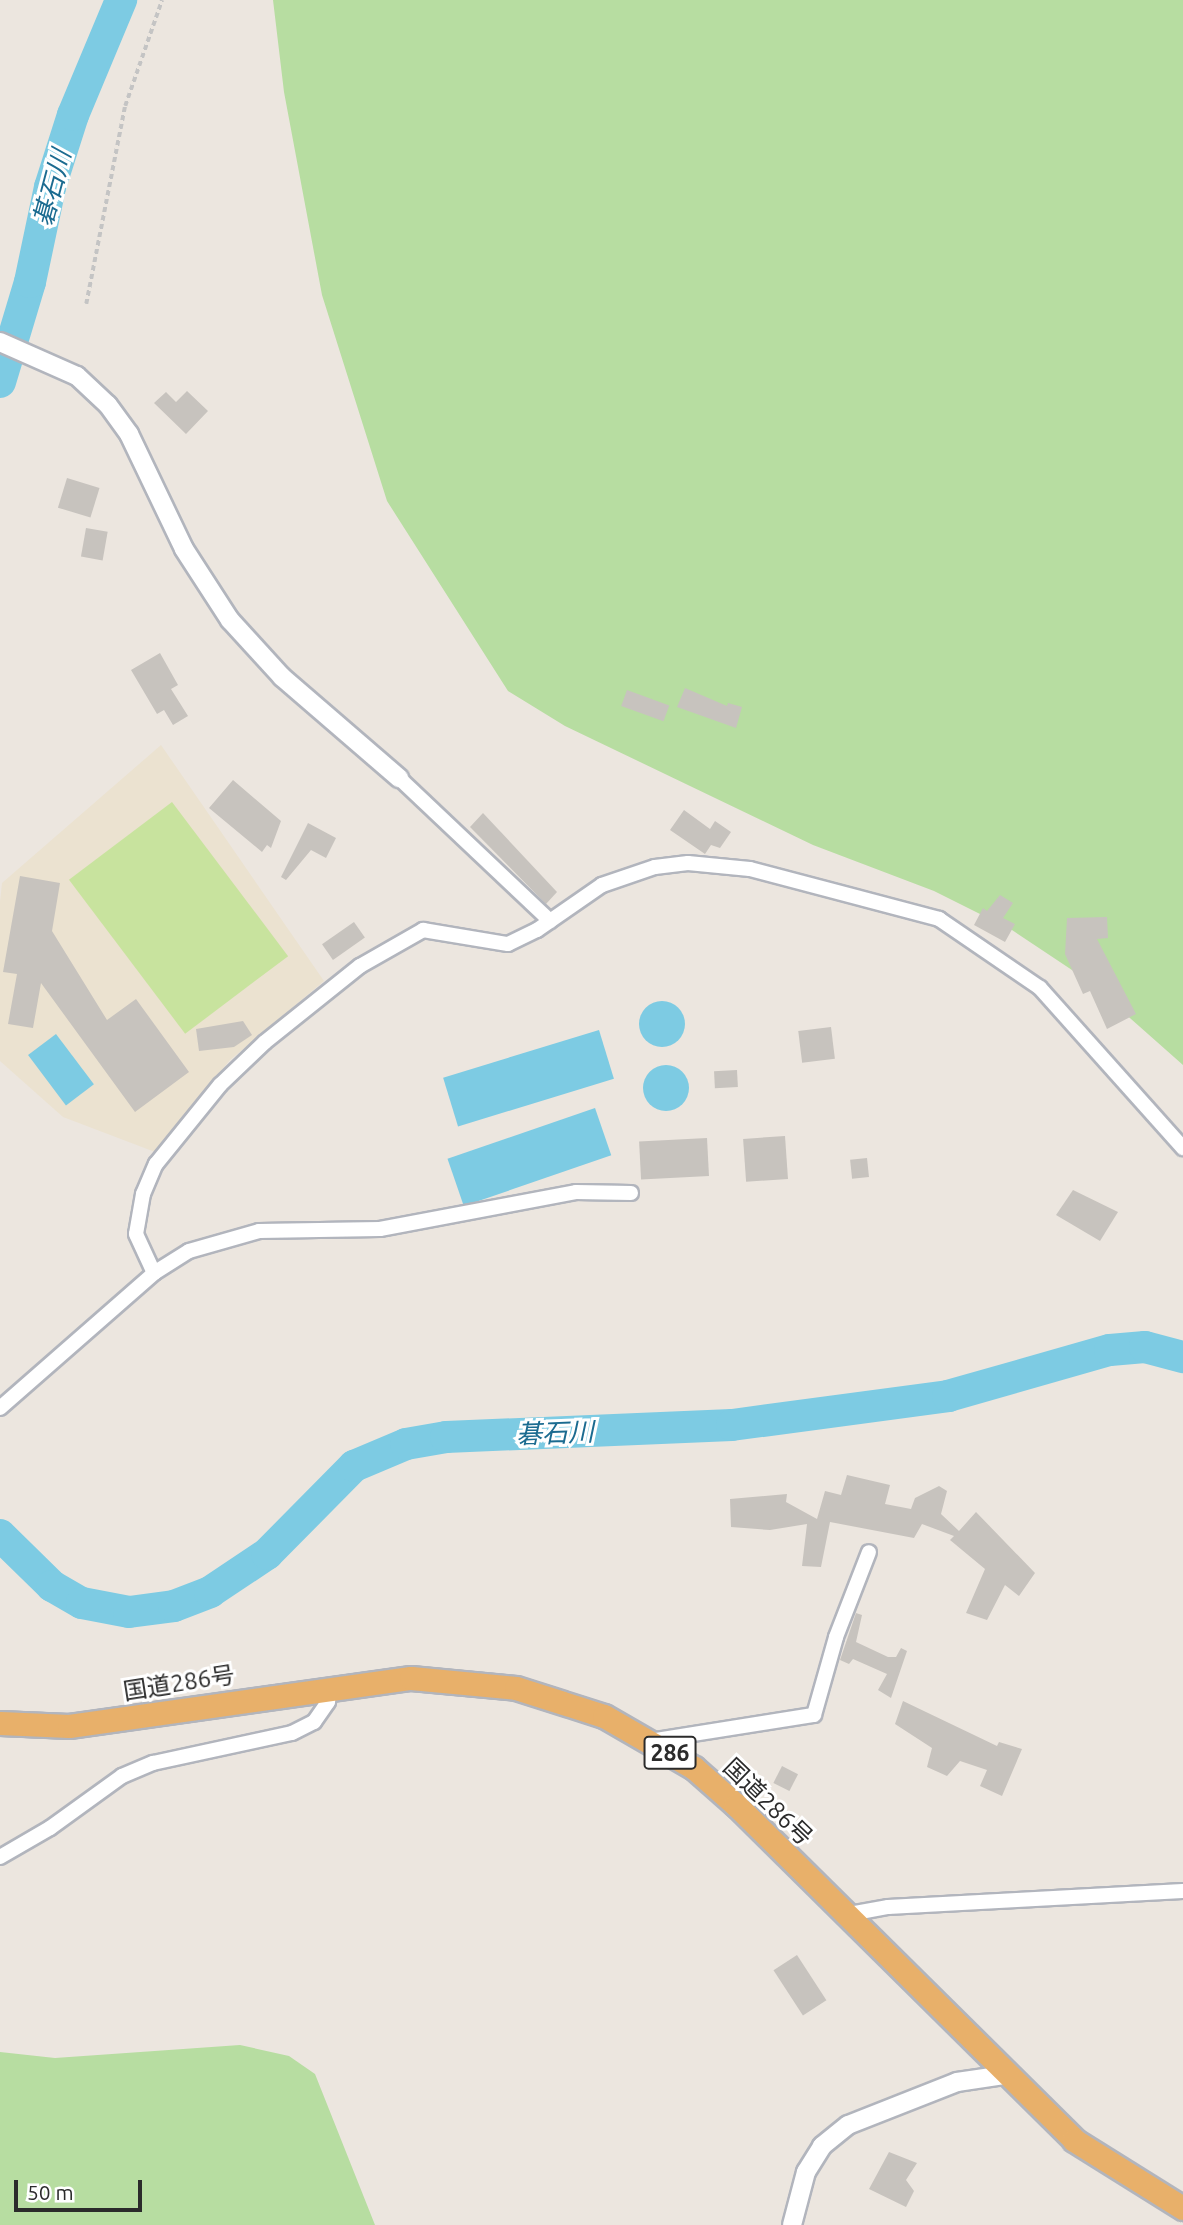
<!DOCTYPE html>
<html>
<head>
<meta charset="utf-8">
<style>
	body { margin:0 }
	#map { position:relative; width:1183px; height:2225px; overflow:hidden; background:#ece6df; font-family:Ubuntu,"Noto Sans JP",sans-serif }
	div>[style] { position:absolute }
	.education>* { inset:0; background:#ebe2d0 }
	.green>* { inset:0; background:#b7dda1 }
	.pitch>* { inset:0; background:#c8e39e; transform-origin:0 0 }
	.water>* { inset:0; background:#7dcbe3; transform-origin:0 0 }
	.round { border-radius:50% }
	.river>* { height:32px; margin:-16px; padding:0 16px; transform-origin:16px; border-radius:16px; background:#7dcbe3 }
	.building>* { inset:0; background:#c7c3be; transform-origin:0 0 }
	.path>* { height:3.5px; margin-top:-1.75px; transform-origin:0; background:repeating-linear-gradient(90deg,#c4c4c4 0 5px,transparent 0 8.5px) }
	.roads { filter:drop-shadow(2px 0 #b2b5bd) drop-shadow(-2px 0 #b2b5bd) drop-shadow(0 2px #b2b5bd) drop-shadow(0 -2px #b2b5bd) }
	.minor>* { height:14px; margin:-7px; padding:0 7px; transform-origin:7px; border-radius:7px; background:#fff }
	.tertiary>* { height:18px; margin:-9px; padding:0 9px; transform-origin:9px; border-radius:9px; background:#fff }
	.trunk>* { height:23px; margin:-11.5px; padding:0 11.5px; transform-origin:11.5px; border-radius:11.5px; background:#e8b06a }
	span { translate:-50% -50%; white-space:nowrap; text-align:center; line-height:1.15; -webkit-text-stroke:6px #fff; paint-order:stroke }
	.shield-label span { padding:2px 5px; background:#fff; border:2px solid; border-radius:5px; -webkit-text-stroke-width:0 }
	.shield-label { font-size:23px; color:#2b2b2b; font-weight:700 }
	.street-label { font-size:24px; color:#2b2b2b }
	.water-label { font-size:26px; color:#1b6b90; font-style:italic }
	.scale { position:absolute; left:14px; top:2180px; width:128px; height:32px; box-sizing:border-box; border:4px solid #2b2b2b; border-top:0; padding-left:9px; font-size:21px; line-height:24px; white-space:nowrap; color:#2b2b2b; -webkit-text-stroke:5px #fff; paint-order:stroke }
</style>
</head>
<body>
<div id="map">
	<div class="education">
		<div style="clip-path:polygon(161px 745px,324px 981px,230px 1060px,155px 1152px,63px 1117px,0 1061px,0 902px,2px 883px)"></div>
	</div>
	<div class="green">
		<div style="clip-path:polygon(273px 0,1183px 0,1183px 1065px,1087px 980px,1012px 930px,934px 891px,813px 845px,565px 726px,508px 691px,387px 501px,322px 295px,284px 92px)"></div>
		<div style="clip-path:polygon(240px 2045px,289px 2056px,315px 2074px,375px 2225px,0 2225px,0 2052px,55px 2058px)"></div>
	</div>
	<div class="pitch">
		<div style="left:172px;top:802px;width:193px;height:129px;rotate:53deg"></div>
	</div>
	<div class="water">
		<div class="round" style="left:639px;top:1001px;width:46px;height:46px"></div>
		<div style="left:599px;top:1030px;width:51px;height:163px;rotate:73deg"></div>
		<div style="left:56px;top:1034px;width:63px;height:35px;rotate:53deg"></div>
		<div class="round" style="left:643px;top:1065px;width:46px;height:46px"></div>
		<div style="left:595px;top:1108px;width:50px;height:156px;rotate:71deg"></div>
	</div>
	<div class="river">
		<div style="left:0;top:382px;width:104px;rotate:-73.3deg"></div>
		<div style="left:30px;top:282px;width:97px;rotate:-78.1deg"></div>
		<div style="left:50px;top:187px;width:76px;rotate:-72.3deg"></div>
		<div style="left:73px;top:115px;width:125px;rotate:-67.3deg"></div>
		<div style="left:0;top:1535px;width:73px;rotate:44.4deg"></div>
		<div style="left:52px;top:1586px;width:34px;rotate:30deg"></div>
		<div style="left:82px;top:1603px;width:48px;rotate:10.8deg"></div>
		<div style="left:129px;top:1612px;width:45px;rotate:-7.6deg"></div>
		<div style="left:174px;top:1606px;width:39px;rotate:-21deg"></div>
		<div style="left:210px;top:1592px;width:69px;rotate:-33.7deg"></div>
		<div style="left:267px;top:1554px;width:124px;rotate:-45.3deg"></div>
		<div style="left:354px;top:1466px;width:56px;rotate:-22.9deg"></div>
		<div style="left:406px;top:1444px;width:41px;rotate:-9.9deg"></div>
		<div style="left:446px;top:1437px;width:286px;rotate:-2.4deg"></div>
		<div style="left:732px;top:1425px;width:218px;rotate:-7.6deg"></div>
		<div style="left:948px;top:1396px;width:168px;rotate:-15.9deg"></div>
		<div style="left:1110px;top:1350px;width:35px;rotate:-5deg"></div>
		<div style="left:1145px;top:1347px;width:39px;rotate:15deg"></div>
	</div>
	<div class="building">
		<div style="clip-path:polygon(187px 391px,208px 411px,186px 434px,154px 403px,166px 392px,176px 402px)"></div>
		<div style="left:67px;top:478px;width:34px;height:31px;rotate:17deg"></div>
		<div style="left:86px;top:528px;width:22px;height:29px;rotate:10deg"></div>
		<div style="clip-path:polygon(160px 653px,178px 685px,171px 689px,188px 716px,173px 725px,164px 710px,157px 714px,131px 670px)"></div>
		<div style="clip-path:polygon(685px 688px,727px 706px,728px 703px,742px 707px,736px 728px,677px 707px)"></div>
		<div style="left:627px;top:690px;width:45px;height:17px;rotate:20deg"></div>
		<div style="clip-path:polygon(233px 780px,281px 821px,271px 848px,267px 845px,262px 852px,209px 808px)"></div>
		<div style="clip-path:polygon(684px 810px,710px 829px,715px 821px,731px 832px,720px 848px,711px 845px,705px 854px,670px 830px)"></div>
		<div style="clip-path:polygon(483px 813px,557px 892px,546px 904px,470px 827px)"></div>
		<div style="clip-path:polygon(308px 823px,336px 838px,326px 858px,311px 850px,286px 880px,281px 877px)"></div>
		<div style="clip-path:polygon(20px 876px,60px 883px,52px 931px,107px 1020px,136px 999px,189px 1072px,135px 1112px,41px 983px,33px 1028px,8px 1024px,17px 974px,3px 972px)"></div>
		<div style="clip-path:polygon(1000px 895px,1013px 903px,1003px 918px,1015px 924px,1005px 942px,974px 925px,983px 908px,987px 911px)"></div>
		<div style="clip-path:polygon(1107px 917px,1108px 938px,1097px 939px,1136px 1014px,1107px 1029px,1090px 991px,1083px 994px,1065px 954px,1067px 918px)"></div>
		<div style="left:354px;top:922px;width:19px;height:39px;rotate:55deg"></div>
		<div style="clip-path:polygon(243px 1021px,252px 1035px,234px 1047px,199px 1051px,196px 1029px)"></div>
		<div style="left:831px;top:1027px;width:32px;height:33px;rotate:83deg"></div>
		<div style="left:737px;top:1070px;width:17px;height:23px;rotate:87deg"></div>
		<div style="left:785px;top:1136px;width:43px;height:42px;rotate:86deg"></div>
		<div style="left:707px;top:1138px;width:38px;height:68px;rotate:87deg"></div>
		<div style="left:867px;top:1158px;width:19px;height:17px;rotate:84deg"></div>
		<div style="clip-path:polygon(1073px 1190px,1118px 1212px,1100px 1241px,1056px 1215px)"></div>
		<div style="clip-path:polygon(847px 1475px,890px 1485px,885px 1504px,911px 1509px,915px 1498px,939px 1486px,947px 1491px,941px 1514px,959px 1531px,976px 1512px,1035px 1573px,1019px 1596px,1005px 1585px,987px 1620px,966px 1613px,985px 1569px,950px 1540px,954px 1536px,922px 1524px,914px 1538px,830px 1522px,821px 1567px,802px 1566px,807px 1524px,770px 1530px,731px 1527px,730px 1499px,787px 1494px,786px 1502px,817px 1519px,825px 1491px,841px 1495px)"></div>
		<div style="clip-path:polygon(856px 1613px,862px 1615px,856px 1642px,888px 1657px,896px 1657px,901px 1648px,907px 1651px,891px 1698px,878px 1690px,887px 1674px,853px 1659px,849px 1664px,840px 1660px)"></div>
		<div style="clip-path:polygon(903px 1701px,997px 1746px,999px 1742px,1022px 1749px,1002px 1796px,980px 1786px,987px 1770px,960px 1761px,947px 1776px,927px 1767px,932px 1748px,895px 1724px)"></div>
		<div style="left:782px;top:1766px;width:18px;height:19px;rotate:27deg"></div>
		<div style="left:797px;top:1955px;width:54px;height:28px;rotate:57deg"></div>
		<div style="clip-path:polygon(889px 2152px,917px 2163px,906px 2180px,914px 2191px,906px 2207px,869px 2189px)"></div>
	</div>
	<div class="path">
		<div style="left:86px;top:304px;width:202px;rotate:-78.9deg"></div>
		<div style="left:125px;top:106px;width:112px;rotate:-70.8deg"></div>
	</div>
	<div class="roads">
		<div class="minor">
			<div style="left:399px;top:778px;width:208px;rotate:43.4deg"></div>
			<div style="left:154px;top:1273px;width:43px;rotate:-114.8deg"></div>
			<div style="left:136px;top:1234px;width:41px;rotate:-80.1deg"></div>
			<div style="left:143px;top:1194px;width:33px;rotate:-67deg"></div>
			<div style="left:156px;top:1164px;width:102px;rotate:-51deg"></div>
			<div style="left:220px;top:1085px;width:62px;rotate:-43.7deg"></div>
			<div style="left:265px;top:1042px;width:122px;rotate:-38.7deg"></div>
			<div style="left:360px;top:966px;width:73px;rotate:-29.7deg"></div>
			<div style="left:423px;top:930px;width:86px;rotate:9.4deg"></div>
			<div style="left:508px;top:944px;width:32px;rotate:-26deg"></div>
			<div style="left:537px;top:930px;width:79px;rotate:-34.7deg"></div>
			<div style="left:602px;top:885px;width:56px;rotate:-18.8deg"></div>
			<div style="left:655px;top:867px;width:33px;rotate:-7deg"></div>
			<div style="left:688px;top:863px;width:62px;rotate:5.5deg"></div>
			<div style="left:750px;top:869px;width:196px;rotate:14.8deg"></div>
			<div style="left:939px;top:919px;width:122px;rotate:34.3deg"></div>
			<div style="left:1040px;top:988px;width:215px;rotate:48.2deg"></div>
			<div style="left:0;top:1408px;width:205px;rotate:-41.2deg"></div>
			<div style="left:154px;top:1273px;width:41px;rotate:-32.2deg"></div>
			<div style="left:189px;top:1251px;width:73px;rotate:-15.9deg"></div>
			<div style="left:259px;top:1231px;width:121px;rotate:-0.9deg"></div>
			<div style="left:380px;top:1229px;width:199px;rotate:-10.7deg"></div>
			<div style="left:576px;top:1192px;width:55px;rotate:1deg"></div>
			<div style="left:649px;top:1741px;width:167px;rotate:-9deg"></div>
			<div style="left:814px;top:1715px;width:81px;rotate:-74.2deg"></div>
			<div style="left:836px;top:1637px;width:91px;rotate:-68.8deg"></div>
			<div style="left:0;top:1857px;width:58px;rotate:-30.1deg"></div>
			<div style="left:50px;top:1828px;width:89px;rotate:-35.8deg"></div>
			<div style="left:122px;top:1776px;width:34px;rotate:-23deg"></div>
			<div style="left:153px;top:1763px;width:142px;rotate:-12.2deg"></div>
			<div style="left:292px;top:1733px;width:25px;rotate:-27deg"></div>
			<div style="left:314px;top:1722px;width:24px;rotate:-55deg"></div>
			<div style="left:328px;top:1702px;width:16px;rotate:-83deg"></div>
			<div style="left:844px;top:1915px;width:45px;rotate:-10.3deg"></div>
			<div style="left:888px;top:1907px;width:295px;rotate:-3.1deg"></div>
		</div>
		<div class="tertiary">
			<div style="left:0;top:342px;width:84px;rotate:23.8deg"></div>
			<div style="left:77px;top:376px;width:42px;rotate:43.1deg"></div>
			<div style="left:108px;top:405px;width:36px;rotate:54deg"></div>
			<div style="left:129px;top:434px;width:127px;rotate:64.4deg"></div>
			<div style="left:184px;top:549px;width:85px;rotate:57.1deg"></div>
			<div style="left:230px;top:620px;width:77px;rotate:47.6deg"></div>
			<div style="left:282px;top:677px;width:155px;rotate:40.8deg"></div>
			<div style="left:792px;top:2225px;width:55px;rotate:-75.2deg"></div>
			<div style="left:806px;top:2172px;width:31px;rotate:-58deg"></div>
			<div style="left:822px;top:2146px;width:33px;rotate:-39deg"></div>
			<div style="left:848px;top:2125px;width:117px;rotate:-21.5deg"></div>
			<div style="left:957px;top:2082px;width:49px;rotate:-8.3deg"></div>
		</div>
		<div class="trunk">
			<div style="left:0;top:1723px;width:69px;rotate:2.5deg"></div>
			<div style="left:69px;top:1726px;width:345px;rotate:-8deg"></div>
			<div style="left:411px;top:1678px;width:105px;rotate:5.4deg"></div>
			<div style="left:516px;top:1688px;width:92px;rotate:17.7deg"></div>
			<div style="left:604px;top:1716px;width:104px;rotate:30deg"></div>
			<div style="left:694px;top:1768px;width:56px;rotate:41.4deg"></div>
			<div style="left:736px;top:1805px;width:476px;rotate:44.7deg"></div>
			<div style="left:1074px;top:2140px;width:128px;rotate:32deg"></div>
		</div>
	</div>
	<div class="shield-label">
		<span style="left:670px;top:1753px">286</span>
	</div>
	<div class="street-label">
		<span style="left:179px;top:1683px;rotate:-9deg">国道286号</span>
		<span style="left:768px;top:1802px;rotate:44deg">国道286号</span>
	</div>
	<div class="water-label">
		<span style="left:52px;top:188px;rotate:-75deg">碁石川</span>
		<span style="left:555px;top:1433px;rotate:-2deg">碁石川</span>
	</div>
	<div class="scale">50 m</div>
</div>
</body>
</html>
